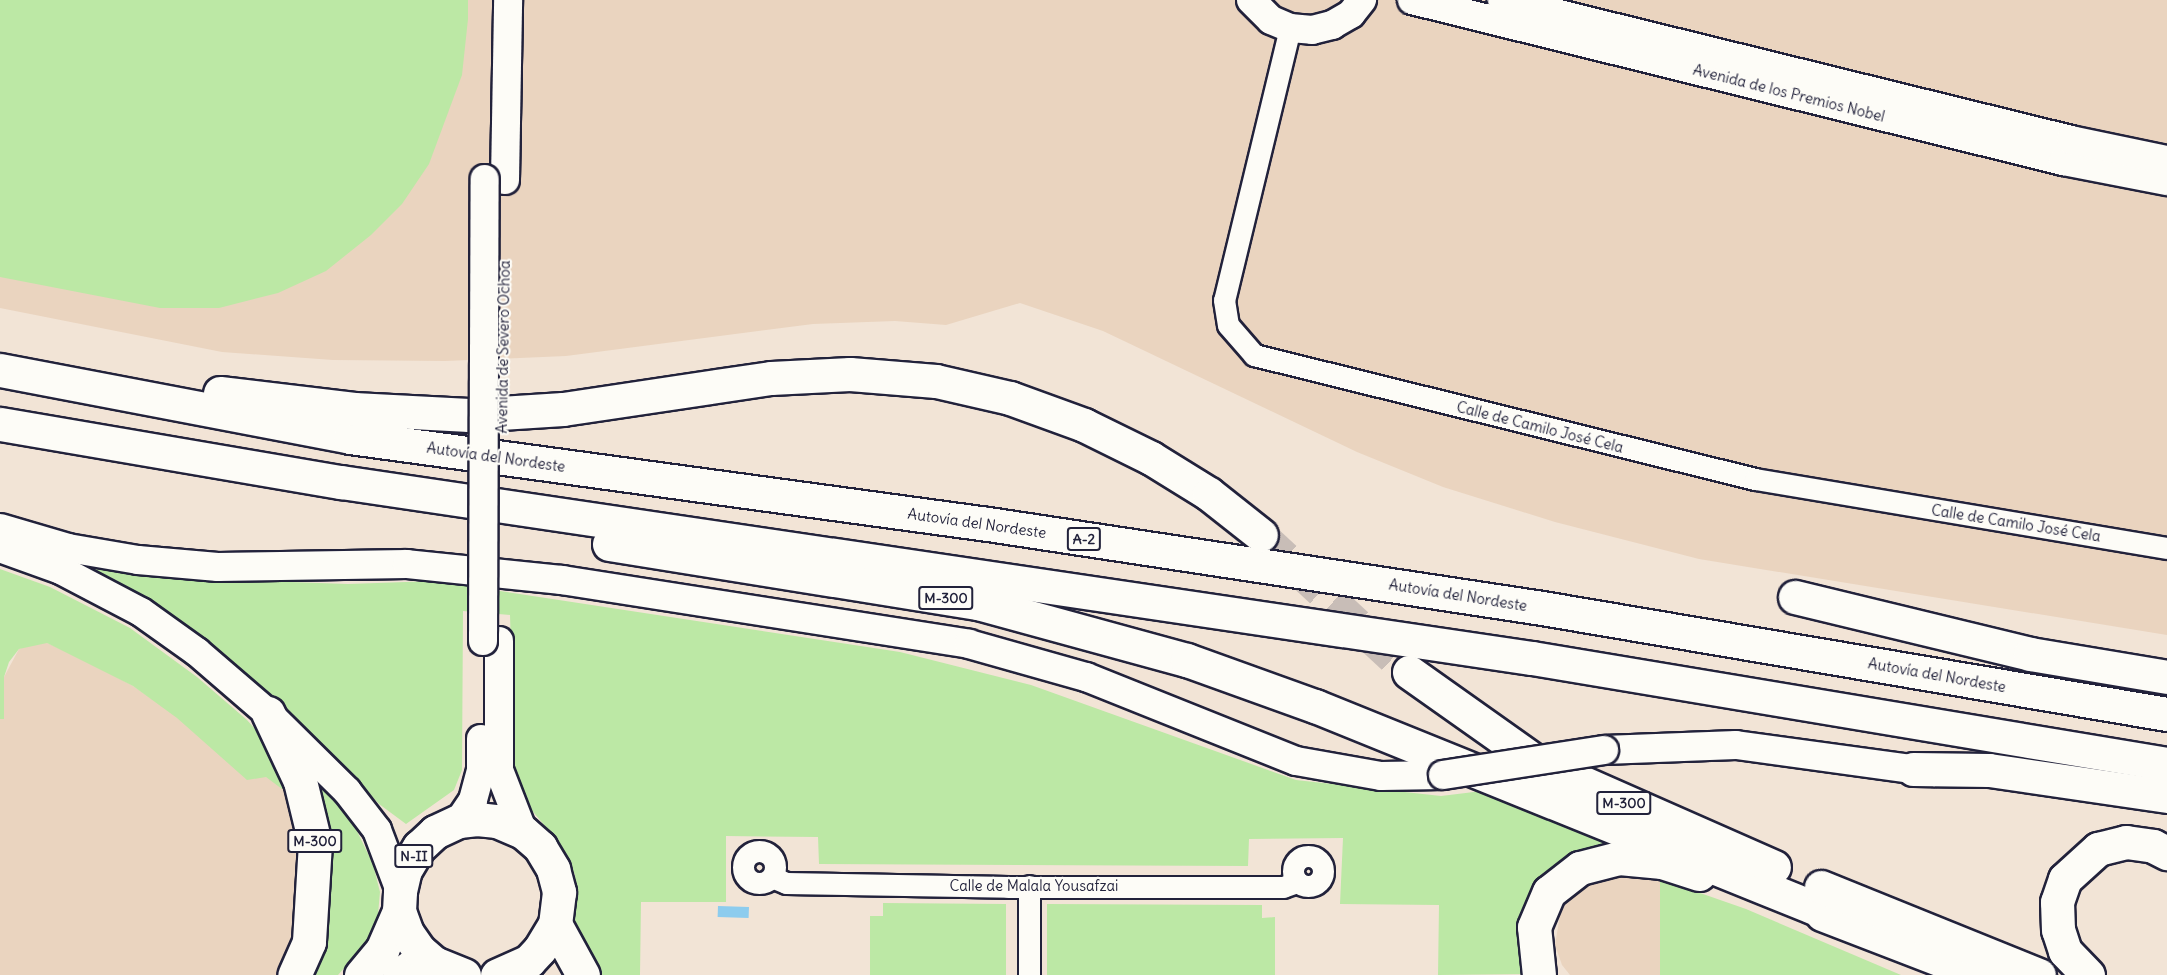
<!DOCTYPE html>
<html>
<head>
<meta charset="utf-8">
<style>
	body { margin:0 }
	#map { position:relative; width:2167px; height:975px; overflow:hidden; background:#f2e4d6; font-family:Delius,sans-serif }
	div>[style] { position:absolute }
	.built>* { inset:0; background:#ead4bf }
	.green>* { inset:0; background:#bce8a5 }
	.water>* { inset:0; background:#8dccee; transform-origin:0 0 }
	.highway-tunnel>* { height:33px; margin-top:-16.5px; transform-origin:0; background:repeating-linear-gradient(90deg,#c8bdb7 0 33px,transparent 0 49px) }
	.roads { filter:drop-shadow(2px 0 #22223b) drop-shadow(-2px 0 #22223b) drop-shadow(0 2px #22223b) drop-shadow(0 -2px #22223b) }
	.street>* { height:21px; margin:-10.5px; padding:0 10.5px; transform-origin:10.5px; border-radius:10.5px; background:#fdfcf7 }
	.street>.ring { margin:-10.5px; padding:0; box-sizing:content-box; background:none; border:21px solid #fdfcf7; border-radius:50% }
	.secondary>* { height:28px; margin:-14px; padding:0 14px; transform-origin:14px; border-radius:14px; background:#fdfcf7 }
	.primary>* { height:33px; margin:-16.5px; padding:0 16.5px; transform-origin:16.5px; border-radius:16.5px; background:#fdfcf7 }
	.highway>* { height:33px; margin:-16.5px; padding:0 16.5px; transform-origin:16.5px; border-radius:16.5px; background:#fdfcf7 }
	.bridges { filter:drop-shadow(2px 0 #22223b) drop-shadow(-2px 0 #22223b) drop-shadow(0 2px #22223b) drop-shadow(0 -2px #22223b) }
	.secondary-bridge>* { height:28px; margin:-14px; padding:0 14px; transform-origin:14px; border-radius:14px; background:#fdfcf7 }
	span { translate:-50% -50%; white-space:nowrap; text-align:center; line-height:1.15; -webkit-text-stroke:4.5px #fdfcf7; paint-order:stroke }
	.shield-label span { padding:2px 4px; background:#fdfcf7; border:2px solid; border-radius:4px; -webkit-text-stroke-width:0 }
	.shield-label { font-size:14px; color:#22223b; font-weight:700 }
	.street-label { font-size:15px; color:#22223b }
</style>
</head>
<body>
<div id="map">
	<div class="built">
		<div style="clip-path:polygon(0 0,2167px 0,2167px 635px,1699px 559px,1555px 522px,1443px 487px,1357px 452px,1103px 331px,1020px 303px,946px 325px,895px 321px,813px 324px,566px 356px,445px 361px,333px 360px,222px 352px,0 308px)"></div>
		<div style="clip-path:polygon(35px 643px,47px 643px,80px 657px,133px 686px,266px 777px,293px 785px,309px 807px,294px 975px,0 975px,0 719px,4px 719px,4px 677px,19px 649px)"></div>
		<div style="clip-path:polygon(1610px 873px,1660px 879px,1660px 975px,1570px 975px,1562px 965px,1555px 945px,1561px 909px,1573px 892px)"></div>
	</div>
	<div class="green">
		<div style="clip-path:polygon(0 0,468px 0,468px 19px,462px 75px,429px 164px,402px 204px,371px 235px,326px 271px,278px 293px,219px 308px,160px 308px,0 277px)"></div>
		<div style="clip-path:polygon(87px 565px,177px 578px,348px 584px,435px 581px,900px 652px,1031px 685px,1296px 780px,1441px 796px,1482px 791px,1624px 845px,1572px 860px,1529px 974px,1438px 975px,1439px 905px,1340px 904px,1343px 838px,1249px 839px,1248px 866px,819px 864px,818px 837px,726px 836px,726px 902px,641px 902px,640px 975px,599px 975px,586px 960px,575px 934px,575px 875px,561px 845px,529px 807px,515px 776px,510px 615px,463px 611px,462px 770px,454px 790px,406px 824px,379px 804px,329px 750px,263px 690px,187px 629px)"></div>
		<div style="clip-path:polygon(0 569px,50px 587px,130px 628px,197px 677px,247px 720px,273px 749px,293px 785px,282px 789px,266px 777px,247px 780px,177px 718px,133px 686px,47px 643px,19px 649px,9px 662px,4px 677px,4px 719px,0 719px)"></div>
		<div style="clip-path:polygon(315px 777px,360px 826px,356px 829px,373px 864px,380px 892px,377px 926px,369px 940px,338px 975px,307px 975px)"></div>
		<div style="clip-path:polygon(1660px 879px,1746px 909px,1901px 975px,1660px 975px)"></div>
		<div style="clip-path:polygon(883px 903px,1006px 904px,1006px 975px,870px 975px,870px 916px,883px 916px)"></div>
		<div style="clip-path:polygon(1047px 904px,1262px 905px,1262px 918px,1275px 917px,1275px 975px,1047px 975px)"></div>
	</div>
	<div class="water">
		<div style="left:718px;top:906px;width:31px;height:11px;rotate:2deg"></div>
	</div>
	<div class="highway-tunnel">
		<div style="left:1261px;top:535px;width:202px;rotate:42.8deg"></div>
	</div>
	<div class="roads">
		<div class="street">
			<div style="left:1290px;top:28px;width:280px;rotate:103.6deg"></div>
			<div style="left:1224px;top:300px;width:25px;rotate:81deg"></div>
			<div style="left:1228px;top:325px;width:40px;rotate:49deg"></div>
			<div style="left:1254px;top:355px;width:516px;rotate:13.9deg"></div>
			<div style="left:1755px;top:479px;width:418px;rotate:9.5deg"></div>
			<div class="ring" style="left:743px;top:851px;width:11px;height:11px"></div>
			<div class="ring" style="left:1293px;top:856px;width:9px;height:9px"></div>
			<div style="left:772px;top:877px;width:15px;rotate:23deg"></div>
			<div style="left:786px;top:883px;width:222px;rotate:1deg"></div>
			<div style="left:1008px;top:887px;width:275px"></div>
			<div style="left:1283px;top:887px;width:15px;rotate:-20deg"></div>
			<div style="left:1029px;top:975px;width:89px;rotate:-90deg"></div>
		</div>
		<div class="secondary">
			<div style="left:1251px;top:0;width:28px;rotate:45deg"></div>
			<div style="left:1271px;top:20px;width:21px;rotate:23deg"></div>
			<div style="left:1290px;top:28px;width:22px;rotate:5deg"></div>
			<div style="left:1312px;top:30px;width:21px;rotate:-14deg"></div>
			<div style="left:1332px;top:25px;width:22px;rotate:-30deg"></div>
			<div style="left:1351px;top:14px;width:18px;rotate:-52deg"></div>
			<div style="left:1412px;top:0;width:671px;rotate:13.89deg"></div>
			<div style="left:2063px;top:161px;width:106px;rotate:10.9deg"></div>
			<div style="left:1502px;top:0;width:586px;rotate:13.82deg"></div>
			<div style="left:2071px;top:140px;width:98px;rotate:11.8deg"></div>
			<div style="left:505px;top:180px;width:180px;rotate:-89deg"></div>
			<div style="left:0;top:528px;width:71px;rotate:16.4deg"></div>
			<div style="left:68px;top:548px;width:71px;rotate:9.7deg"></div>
			<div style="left:138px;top:560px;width:80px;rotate:5deg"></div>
			<div style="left:218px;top:567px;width:189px;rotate:-0.9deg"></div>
			<div style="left:407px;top:564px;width:156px;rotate:5.9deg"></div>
			<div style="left:562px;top:580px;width:412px;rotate:8.9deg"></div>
			<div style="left:969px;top:644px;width:122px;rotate:15.8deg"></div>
			<div style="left:1086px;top:677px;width:226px;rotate:21.8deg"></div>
			<div style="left:1296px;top:761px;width:86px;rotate:10deg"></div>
			<div style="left:1381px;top:776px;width:62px;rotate:-0.9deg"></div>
			<div style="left:0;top:548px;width:65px;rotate:19.8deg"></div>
			<div style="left:61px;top:570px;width:90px;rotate:27.7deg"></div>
			<div style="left:141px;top:612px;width:69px;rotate:35.5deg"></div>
			<div style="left:197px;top:652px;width:94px;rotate:40.7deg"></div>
			<div style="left:268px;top:713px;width:111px;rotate:44.6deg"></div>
			<div style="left:347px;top:791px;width:49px;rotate:52.4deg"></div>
			<div style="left:377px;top:830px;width:65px;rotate:69.3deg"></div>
			<div style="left:499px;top:641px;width:129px;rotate:90deg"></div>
			<div style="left:499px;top:770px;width:66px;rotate:68.8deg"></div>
			<div style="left:1604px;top:750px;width:132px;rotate:-2.2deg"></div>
			<div style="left:1736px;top:745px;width:200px;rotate:7.8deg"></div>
			<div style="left:459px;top:821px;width:25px;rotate:-56deg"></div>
			<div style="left:473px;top:800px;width:31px;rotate:-75deg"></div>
			<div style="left:481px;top:770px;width:31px;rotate:-90deg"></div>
		</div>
		<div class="primary">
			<div style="left:268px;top:713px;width:75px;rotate:64.8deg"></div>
			<div style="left:300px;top:781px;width:64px;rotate:76.4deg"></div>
			<div style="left:315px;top:843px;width:99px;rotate:93.5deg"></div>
			<div style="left:309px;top:942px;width:36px;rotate:114deg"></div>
			<div style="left:1822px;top:914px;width:169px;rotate:21.1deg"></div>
			<div style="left:555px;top:924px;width:58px;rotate:61.2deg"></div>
			<div style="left:361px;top:975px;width:33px;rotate:-50deg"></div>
			<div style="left:382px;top:950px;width:43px;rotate:-66.4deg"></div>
			<div style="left:399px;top:975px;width:16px;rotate:-35deg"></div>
			<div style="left:412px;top:966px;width:22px;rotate:-8deg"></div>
			<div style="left:464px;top:975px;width:32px;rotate:-158deg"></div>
			<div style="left:434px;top:963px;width:20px;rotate:-139deg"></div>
			<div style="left:419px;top:950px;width:21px;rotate:-125deg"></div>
			<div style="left:407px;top:933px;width:23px;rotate:-110deg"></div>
			<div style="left:399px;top:911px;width:20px;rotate:-87deg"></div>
			<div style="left:400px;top:891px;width:22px;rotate:-77deg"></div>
			<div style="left:405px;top:870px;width:27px;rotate:-59deg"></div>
			<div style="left:419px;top:847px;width:22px;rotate:-43deg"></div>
			<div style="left:435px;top:832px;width:26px;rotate:-25deg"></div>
			<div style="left:459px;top:821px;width:18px;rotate:-6deg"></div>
			<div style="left:477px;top:819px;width:20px;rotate:6deg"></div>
			<div style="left:497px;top:821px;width:28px;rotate:23deg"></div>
			<div style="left:523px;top:832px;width:23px;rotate:41deg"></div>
			<div style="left:540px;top:847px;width:26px;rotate:59deg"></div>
			<div style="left:553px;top:869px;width:24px;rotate:75deg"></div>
			<div style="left:559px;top:892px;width:32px;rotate:97deg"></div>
			<div style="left:555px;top:924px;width:29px;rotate:121deg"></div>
			<div style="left:540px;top:949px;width:16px;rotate:133deg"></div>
			<div style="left:529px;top:961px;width:35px;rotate:156deg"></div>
			<div style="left:1539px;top:975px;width:48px;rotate:-95.9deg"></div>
			<div style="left:1534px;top:927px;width:38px;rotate:-67deg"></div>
			<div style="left:1549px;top:892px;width:39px;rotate:-38deg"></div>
			<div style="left:1580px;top:868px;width:40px;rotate:-14.4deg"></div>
			<div style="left:1619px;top:858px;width:43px;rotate:5.3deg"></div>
			<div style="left:1662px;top:862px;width:39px;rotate:18deg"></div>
			<div style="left:2088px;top:975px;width:33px;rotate:-134deg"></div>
			<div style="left:2065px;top:951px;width:22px;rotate:-108deg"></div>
			<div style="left:2058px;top:930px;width:28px;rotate:-92deg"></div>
			<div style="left:2057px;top:902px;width:24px;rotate:-71deg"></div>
			<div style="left:2065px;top:879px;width:45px;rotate:-42.3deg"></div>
			<div style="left:2098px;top:849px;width:29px;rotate:-14deg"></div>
			<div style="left:2126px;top:842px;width:27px;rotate:8deg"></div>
			<div style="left:2153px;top:846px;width:16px;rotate:27deg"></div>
		</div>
		<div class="highway">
			<div style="left:0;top:370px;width:356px;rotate:10.8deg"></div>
			<div style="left:350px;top:437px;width:644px;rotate:7.77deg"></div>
			<div style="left:988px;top:524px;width:560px;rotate:8.62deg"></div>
			<div style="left:1542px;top:608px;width:634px;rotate:9.63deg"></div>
			<div style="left:220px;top:393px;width:135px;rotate:6.8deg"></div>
			<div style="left:354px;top:409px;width:115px;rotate:3deg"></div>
			<div style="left:469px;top:415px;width:94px;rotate:-3.7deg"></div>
			<div style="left:563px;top:409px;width:210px;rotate:-8.5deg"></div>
			<div style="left:771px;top:378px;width:79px;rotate:-2.9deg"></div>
			<div style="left:850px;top:374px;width:86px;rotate:4.7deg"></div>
			<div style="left:936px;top:381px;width:76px;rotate:12.9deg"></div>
			<div style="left:1010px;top:398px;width:79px;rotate:20deg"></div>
			<div style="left:1084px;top:425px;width:75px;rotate:26.2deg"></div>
			<div style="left:1151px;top:458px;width:68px;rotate:31.8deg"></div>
			<div style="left:1209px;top:494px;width:66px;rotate:38.3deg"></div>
			<div style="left:0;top:424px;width:346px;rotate:9.7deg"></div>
			<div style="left:341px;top:482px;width:1204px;rotate:8.41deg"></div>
			<div style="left:1532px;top:658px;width:644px;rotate:9.48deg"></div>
			<div style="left:609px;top:544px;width:374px;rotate:9.1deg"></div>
			<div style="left:978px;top:603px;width:217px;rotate:15.3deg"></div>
			<div style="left:1187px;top:660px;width:136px;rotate:19.8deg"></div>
			<div style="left:1315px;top:706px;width:576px;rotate:22.02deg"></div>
			<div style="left:1795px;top:597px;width:242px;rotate:13.6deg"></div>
			<div style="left:2030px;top:654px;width:139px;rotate:9.5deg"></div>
			<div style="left:1409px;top:672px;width:156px;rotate:35.3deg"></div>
			<div style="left:1536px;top:762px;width:260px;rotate:23.8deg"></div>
			<div style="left:1913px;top:769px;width:76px;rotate:0.8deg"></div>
			<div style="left:1989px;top:770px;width:180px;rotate:8.3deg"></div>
			<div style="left:1821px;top:887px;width:235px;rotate:22deg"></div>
		</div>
	</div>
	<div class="bridges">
		<div class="secondary-bridge">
			<div style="left:483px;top:641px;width:462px;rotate:-89.8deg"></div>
			<div style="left:1443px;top:775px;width:163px;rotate:-8.8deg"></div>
		</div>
	</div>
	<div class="shield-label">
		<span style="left:1084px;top:539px">A-2</span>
		<span style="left:946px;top:598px">M-300</span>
		<span style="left:1624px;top:803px">M-300</span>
		<span style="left:315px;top:841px">M-300</span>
		<span style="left:414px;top:856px">N-II</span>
	</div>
	<div class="street-label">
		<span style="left:1789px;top:93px;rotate:14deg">Avenida de los Premios Nobel</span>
		<span style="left:503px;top:347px;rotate:-89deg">Avenida de Severo Ochoa</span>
		<span style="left:1540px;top:427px;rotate:14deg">Calle de Camilo José Cela</span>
		<span style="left:496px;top:457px;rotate:8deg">Autovía del Nordeste</span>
		<span style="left:977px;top:523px;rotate:8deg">Autovía del Nordeste</span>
		<span style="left:2016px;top:523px;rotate:9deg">Calle de Camilo José Cela</span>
		<span style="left:1458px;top:595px;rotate:9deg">Autovía del Nordeste</span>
		<span style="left:1937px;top:675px;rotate:10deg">Autovía del Nordeste</span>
		<span style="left:1034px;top:886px">Calle de Malala Yousafzai</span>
	</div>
</div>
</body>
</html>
